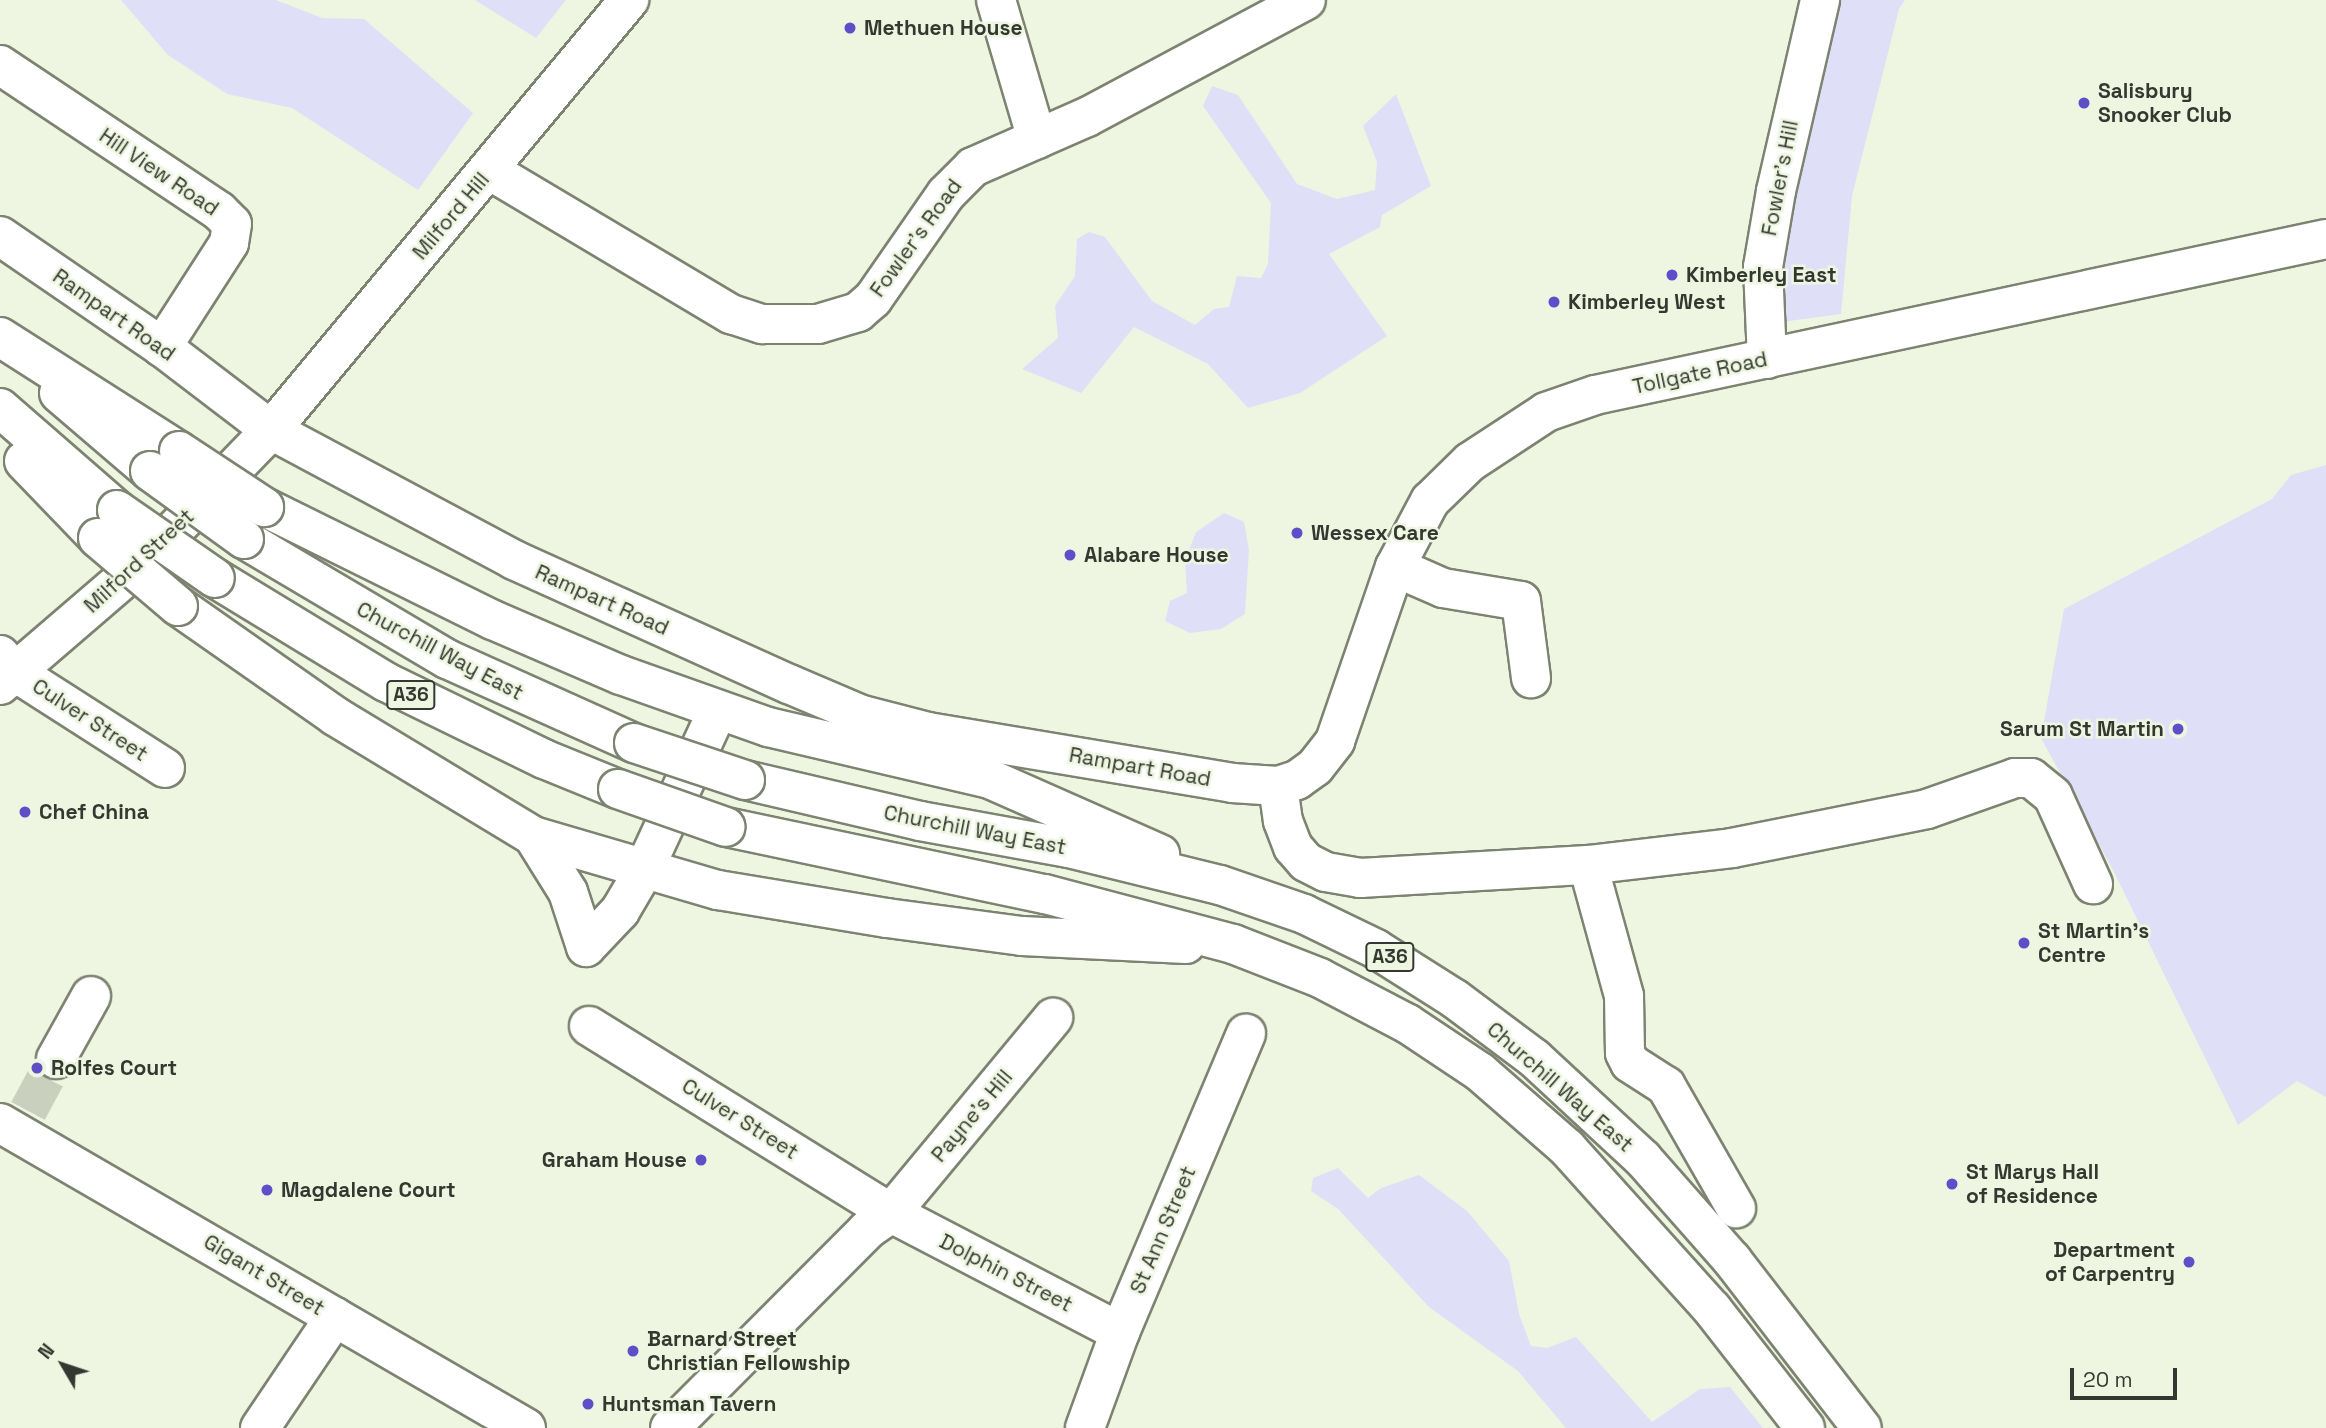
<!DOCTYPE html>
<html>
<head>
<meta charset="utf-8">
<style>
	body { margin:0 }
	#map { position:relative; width:2326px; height:1428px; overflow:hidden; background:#eef6e1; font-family:"Space Grotesk",sans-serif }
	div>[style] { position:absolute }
	.green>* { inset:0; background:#dfdff8 }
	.minor-tunnel>* { height:38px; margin-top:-19px; transform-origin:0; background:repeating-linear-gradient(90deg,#c9d0be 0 38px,transparent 0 57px) }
	.roads { filter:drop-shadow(2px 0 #7d8371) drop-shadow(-2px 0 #7d8371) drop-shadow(0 2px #7d8371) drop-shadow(0 -2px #7d8371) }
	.minor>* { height:38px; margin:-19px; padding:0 19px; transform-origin:19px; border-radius:19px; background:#fff }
	.highway>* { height:38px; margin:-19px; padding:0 19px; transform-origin:19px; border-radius:19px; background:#fff }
	.bridges { filter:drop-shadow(2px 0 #7d8371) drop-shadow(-2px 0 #7d8371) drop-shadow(0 2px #7d8371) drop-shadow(0 -2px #7d8371) }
	.highway-bridge>* { height:38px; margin:-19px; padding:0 19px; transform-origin:19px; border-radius:19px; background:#fff }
	.dots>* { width:19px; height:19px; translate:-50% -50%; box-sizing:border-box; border:4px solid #eef6e1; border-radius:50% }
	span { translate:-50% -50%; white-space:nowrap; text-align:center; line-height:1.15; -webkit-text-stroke:5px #eef6e1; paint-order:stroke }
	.shield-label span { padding:2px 5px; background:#eef6e1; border:2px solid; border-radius:5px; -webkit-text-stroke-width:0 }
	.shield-label { font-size:19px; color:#353830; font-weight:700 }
	.poi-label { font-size:21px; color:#353830; font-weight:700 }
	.left { translate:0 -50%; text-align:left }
	.right { translate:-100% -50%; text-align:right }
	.street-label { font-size:21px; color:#353830 }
	.north { position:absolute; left:28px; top:1330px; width:70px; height:70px; -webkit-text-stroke:5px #eef6e1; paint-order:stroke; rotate:309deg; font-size:19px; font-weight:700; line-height:28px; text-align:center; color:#353830 }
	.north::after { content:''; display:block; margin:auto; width:24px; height:32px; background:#353830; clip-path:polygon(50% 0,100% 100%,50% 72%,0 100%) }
	.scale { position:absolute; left:2070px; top:1368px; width:107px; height:32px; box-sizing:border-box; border:4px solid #353830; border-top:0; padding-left:9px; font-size:21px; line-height:24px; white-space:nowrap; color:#353830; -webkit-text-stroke:5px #eef6e1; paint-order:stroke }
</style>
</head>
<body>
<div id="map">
	<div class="green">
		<div style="clip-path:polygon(121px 0,276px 0,322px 18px,364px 19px,473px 113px,418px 190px,292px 108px,227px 94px,168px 55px)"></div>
		<div style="clip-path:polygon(475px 0,566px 0,536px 38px)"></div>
		<div style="clip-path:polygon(1830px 0,1905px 0,1899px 9px,1852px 196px,1841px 314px,1781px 322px,1774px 264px)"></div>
		<div style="clip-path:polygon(1212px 86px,1238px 95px,1297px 184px,1337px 199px,1375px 190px,1377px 162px,1363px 126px,1396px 94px,1431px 186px,1382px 215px,1380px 227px,1329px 254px,1387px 336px,1300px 393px,1248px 408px,1208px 364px,1134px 327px,1081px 393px,1022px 369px,1058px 338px,1055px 306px,1075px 276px,1077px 239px,1089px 232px,1105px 237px,1152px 301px,1195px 325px,1214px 309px,1229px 307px,1237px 276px,1261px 278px,1268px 264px,1271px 203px,1203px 106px)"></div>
		<div style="clip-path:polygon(2326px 465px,2326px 1097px,2297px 1081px,2238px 1125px,2114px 872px,2041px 738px,2064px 609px,2272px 499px,2291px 475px)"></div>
		<div style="clip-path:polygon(1224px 513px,1244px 522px,1249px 550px,1245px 614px,1221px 629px,1190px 633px,1165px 621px,1170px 601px,1187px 593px,1185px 560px,1196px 532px)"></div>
		<div style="clip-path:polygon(1338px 1168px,1368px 1198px,1381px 1188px,1419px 1175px,1467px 1211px,1509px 1261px,1519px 1314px,1531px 1346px,1547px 1348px,1576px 1337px,1652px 1422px,1700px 1389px,1730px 1387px,1763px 1428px,1566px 1428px,1518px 1371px,1429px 1307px,1338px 1209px,1311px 1191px,1313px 1178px)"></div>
	</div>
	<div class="minor-tunnel">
		<div style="left:28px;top:1111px;width:59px;rotate:-61.7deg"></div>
	</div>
	<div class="roads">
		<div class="minor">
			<div style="left:996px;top:0;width:145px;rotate:73.6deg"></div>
			<div style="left:0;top:65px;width:263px;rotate:33.7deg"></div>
			<div style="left:219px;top:211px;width:18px;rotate:45deg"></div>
			<div style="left:232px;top:224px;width:19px;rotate:99deg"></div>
			<div style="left:229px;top:243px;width:124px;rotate:122.8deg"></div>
			<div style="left:489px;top:170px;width:282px;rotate:30.8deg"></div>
			<div style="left:731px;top:314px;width:33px;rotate:18deg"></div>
			<div style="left:762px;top:324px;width:56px"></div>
			<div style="left:818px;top:324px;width:42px;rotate:-16.7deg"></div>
			<div style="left:858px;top:312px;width:20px;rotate:-41deg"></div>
			<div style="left:873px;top:299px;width:128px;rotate:-55.2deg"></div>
			<div style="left:946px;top:194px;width:38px;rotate:-45deg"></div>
			<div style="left:973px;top:167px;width:124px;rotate:-23.7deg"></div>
			<div style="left:1087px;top:117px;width:248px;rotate:-28.1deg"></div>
			<div style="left:0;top:236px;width:196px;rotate:34.4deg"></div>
			<div style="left:162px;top:347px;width:137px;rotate:37.3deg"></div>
			<div style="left:271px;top:430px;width:276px;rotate:28.1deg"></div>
			<div style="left:514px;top:560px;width:302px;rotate:24.3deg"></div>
			<div style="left:789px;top:684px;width:79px;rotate:23deg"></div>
			<div style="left:862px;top:715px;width:68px;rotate:14.4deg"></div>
			<div style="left:928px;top:732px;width:308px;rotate:9.5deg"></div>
			<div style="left:1232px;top:783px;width:46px;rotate:3.7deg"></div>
			<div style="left:1278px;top:786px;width:20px;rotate:-18deg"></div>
			<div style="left:1297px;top:780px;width:22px;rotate:-36deg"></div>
			<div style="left:1315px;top:767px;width:33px;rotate:-52deg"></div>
			<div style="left:1335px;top:741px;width:184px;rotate:-71deg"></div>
			<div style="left:1395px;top:567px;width:75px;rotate:-62.1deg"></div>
			<div style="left:1430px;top:501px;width:56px;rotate:-44.3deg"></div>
			<div style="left:1470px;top:462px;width:91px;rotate:-33.3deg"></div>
			<div style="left:1546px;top:412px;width:52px;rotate:-19.1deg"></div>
			<div style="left:1595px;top:395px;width:747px;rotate:-12.05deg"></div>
			<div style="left:1767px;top:359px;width:92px;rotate:-92.5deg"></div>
			<div style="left:1763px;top:267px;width:77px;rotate:-80.3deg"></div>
			<div style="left:1776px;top:191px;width:196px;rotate:-77deg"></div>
			<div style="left:1395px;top:567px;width:52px;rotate:23.6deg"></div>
			<div style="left:1443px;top:588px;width:79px;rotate:9.5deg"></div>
			<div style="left:1521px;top:601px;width:78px;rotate:82.6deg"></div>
			<div style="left:0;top:655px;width:23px;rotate:49deg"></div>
			<div style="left:15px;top:672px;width:178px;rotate:32.6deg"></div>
			<div style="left:0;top:685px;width:190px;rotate:-40.7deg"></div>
			<div style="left:144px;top:561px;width:182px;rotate:-45.9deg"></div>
			<div style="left:271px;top:430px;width:560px;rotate:-50.22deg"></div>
			<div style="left:1278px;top:786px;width:35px;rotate:82deg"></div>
			<div style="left:1283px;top:821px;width:28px;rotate:69deg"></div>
			<div style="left:1293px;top:847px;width:20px;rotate:49deg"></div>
			<div style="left:1306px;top:862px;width:22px;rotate:27deg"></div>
			<div style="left:1326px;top:872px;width:35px;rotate:10deg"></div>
			<div style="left:1360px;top:878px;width:228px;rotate:-3.3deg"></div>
			<div style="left:1588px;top:865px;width:145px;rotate:-6.7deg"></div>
			<div style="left:1732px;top:848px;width:199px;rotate:-11.3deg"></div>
			<div style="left:1927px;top:809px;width:93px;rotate:-19.4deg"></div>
			<div style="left:2015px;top:778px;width:16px"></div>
			<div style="left:2031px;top:778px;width:28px;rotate:39deg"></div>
			<div style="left:2053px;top:796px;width:97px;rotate:65.6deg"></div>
			<div style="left:1588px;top:865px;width:136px;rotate:74.6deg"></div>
			<div style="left:1624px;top:996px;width:57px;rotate:89deg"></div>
			<div style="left:1625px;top:1053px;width:11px;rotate:63deg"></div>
			<div style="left:1630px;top:1063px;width:43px;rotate:32.6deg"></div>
			<div style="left:1666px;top:1086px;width:141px;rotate:60.2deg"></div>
			<div style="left:586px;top:947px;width:50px;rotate:-46.6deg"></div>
			<div style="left:620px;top:911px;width:45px;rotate:-59.5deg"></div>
			<div style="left:643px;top:872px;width:176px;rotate:-65.2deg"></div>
			<div style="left:589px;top:1026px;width:355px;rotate:31.8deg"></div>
			<div style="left:891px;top:1213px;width:258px;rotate:27.5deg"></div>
			<div style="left:56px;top:1059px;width:72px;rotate:-60.9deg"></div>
			<div style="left:0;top:1123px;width:608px;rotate:30.11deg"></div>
			<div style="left:260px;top:1428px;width:134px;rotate:-56deg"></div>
			<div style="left:670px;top:1428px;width:279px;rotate:-45.1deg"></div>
			<div style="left:867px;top:1230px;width:29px;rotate:-35deg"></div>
			<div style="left:891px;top:1213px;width:254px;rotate:-50.3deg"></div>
			<div style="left:1085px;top:1428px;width:102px;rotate:-70deg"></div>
			<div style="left:1120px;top:1332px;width:324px;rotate:-67.1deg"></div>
		</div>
		<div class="highway">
			<div style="left:0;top:337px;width:212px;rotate:32.5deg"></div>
			<div style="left:59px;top:393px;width:120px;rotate:40.6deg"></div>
			<div style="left:0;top:408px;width:155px;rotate:41.1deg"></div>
			<div style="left:24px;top:461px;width:107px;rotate:46.1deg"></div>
			<div style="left:264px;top:507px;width:255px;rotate:26.3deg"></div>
			<div style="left:493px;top:620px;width:139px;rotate:23.3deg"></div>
			<div style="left:621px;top:675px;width:156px;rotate:19.5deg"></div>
			<div style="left:768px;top:727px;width:228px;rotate:13.2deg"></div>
			<div style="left:990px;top:779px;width:186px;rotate:23.8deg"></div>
			<div style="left:244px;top:539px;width:236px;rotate:30.6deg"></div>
			<div style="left:447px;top:659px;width:205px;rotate:24.2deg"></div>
			<div style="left:215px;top:578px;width:200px;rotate:31.3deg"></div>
			<div style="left:386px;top:682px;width:176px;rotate:26deg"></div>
			<div style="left:544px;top:759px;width:80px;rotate:22.1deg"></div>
			<div style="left:178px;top:606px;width:192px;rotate:35deg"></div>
			<div style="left:335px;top:716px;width:232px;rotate:31.2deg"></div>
			<div style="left:533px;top:836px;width:66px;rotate:58deg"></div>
			<div style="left:568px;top:892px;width:58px;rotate:71.9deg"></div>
			<div style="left:745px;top:780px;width:180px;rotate:13.2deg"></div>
			<div style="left:920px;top:821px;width:151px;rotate:10.3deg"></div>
			<div style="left:1069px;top:848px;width:155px;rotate:13.8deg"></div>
			<div style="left:1220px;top:885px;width:89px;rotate:19deg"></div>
			<div style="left:1304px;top:914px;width:80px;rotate:25.9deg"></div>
			<div style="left:1376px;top:949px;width:93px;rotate:32.3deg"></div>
			<div style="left:1455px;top:999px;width:99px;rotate:36.8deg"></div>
			<div style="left:1534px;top:1058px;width:149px;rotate:42.8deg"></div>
			<div style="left:1643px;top:1159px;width:135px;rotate:48.6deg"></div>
			<div style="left:1732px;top:1260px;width:212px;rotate:52.3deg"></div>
			<div style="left:726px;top:827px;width:326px;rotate:11.9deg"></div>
			<div style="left:1045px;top:894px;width:195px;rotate:14.9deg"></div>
			<div style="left:1233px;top:944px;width:93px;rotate:21.3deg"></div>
			<div style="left:1320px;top:978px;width:99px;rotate:27.6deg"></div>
			<div style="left:1408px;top:1024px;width:87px;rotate:33.7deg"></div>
			<div style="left:1480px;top:1072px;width:116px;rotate:41.1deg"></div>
			<div style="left:1567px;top:1148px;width:217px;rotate:48deg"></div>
			<div style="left:1712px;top:1309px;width:151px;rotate:52deg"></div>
			<div style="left:533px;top:836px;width:193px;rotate:16.3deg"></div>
			<div style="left:718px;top:890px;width:171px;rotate:9.4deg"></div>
			<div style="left:887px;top:918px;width:136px;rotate:7.6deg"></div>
			<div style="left:1022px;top:936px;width:164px;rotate:2.8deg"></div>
		</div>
	</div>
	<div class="bridges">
		<div class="highway-bridge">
			<div style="left:179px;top:451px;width:102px;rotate:33.4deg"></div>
			<div style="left:150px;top:471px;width:116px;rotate:35.9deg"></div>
			<div style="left:117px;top:510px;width:119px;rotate:34.8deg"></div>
			<div style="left:98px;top:538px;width:105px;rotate:40.4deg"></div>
			<div style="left:634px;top:743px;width:117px;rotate:18.4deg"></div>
			<div style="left:618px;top:789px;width:114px;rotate:19.4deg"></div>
		</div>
	</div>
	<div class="dots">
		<div style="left:850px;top:28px;background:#5f4ec7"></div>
		<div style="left:2084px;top:103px;background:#5f4ec7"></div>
		<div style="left:1672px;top:275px;background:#5f4ec7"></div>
		<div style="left:1554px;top:302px;background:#5f4ec7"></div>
		<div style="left:1297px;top:533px;background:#5f4ec7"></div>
		<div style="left:1070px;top:555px;background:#5f4ec7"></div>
		<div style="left:2178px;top:729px;background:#5f4ec7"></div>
		<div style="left:25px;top:812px;background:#5f4ec7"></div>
		<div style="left:2024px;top:943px;background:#5f4ec7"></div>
		<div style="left:37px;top:1068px;background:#5f4ec7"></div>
		<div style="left:701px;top:1160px;background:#5f4ec7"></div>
		<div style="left:1952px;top:1184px;background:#5f4ec7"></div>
		<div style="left:267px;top:1190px;background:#5f4ec7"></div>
		<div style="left:2189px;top:1262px;background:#5f4ec7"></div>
		<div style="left:633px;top:1351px;background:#5f4ec7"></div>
		<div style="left:588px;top:1404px;background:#5f4ec7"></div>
	</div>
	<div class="shield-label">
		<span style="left:411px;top:695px">A36</span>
		<span style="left:1390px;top:957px">A36</span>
	</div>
	<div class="poi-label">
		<span class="left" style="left:864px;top:28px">Methuen House</span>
		<span class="left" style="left:2098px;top:103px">Salisbury<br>Snooker Club</span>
		<span class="left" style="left:1686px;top:275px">Kimberley East</span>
		<span class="left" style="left:1568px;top:302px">Kimberley West</span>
		<span class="left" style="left:1311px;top:533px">Wessex Care</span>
		<span class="left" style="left:1084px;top:555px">Alabare House</span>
		<span class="right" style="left:2164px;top:729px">Sarum St Martin</span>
		<span class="left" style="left:39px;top:812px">Chef China</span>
		<span class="left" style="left:2038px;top:943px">St Martin's<br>Centre</span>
		<span class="left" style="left:51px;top:1068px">Rolfes Court</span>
		<span class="right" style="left:687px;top:1160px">Graham House</span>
		<span class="left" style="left:1966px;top:1184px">St Marys Hall<br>of Residence</span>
		<span class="left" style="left:281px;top:1190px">Magdalene Court</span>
		<span class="right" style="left:2175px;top:1262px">Department<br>of Carpentry</span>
		<span class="left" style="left:647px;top:1351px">Barnard Street<br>Christian Fellowship</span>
		<span class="left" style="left:602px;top:1404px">Huntsman Tavern</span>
	</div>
	<div class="street-label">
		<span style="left:159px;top:172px;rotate:34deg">Hill View Road</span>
		<span style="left:1780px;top:178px;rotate:-79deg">Fowler's Hill</span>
		<span style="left:451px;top:216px;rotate:-50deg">Milford Hill</span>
		<span style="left:916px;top:238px;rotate:-54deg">Fowler's Road</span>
		<span style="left:114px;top:315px;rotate:35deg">Rampart Road</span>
		<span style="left:1700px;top:373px;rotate:-12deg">Tollgate Road</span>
		<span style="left:139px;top:561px;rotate:-43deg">Milford Street</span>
		<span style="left:602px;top:600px;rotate:24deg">Rampart Road</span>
		<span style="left:440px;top:651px;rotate:28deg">Churchill Way East</span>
		<span style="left:90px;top:720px;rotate:33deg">Culver Street</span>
		<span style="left:1140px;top:767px;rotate:10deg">Rampart Road</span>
		<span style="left:975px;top:830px;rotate:11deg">Churchill Way East</span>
		<span style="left:1560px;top:1087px;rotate:41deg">Churchill Way East</span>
		<span style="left:972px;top:1116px;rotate:-50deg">Payne's Hill</span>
		<span style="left:740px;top:1119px;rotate:32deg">Culver Street</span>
		<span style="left:1163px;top:1230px;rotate:-67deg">St Ann Street</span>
		<span style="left:1006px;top:1273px;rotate:27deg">Dolphin Street</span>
		<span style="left:264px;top:1275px;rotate:31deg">Gigant Street</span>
	</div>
	<div class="north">N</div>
	<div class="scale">20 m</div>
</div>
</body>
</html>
